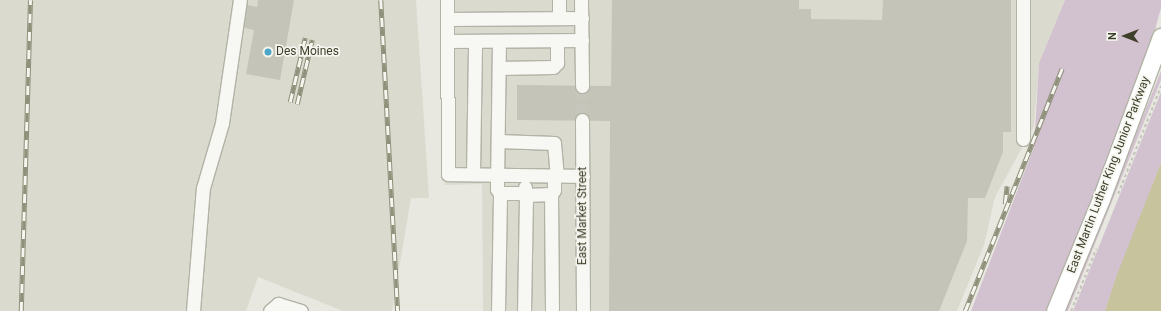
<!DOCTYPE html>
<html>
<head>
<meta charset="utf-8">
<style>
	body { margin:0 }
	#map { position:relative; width:1161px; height:311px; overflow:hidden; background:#e8e8e0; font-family:Roboto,sans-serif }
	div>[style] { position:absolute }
	.built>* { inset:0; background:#dadacf }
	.green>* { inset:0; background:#d2c2cf }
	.water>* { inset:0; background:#c6c39d }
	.building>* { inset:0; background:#c4c5b8 }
	.minor-tunnel>* { height:13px; margin-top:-6.5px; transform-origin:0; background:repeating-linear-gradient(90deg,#c6c6bc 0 13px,transparent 0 19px) }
	.path>* { height:1.5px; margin-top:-0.75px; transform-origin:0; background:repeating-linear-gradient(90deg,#c3c3bb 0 3px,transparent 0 6px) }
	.roads { filter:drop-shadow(1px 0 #b2b2a6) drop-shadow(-1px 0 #b2b2a6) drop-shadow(0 1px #b2b2a6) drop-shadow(0 -1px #b2b2a6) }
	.minor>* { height:13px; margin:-6.5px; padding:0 6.5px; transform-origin:6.5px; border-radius:6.5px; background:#f7f7f3 }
	.major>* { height:17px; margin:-8.5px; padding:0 8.5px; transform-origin:8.5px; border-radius:8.5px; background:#fff }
	.rail>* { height:4.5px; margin-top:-2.25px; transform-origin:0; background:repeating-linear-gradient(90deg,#f6f6f0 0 9px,#90917b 0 18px); box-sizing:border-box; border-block:1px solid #90917b }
	.dots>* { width:11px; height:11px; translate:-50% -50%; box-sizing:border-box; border:2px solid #f6f6f0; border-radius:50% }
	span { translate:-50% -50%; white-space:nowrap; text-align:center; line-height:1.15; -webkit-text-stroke:3.5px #f6f6f0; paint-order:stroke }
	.poi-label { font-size:12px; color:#3e3f2a }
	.left { translate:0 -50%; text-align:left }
	.street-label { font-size:12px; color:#3e3f2a }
	.north { position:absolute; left:1105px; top:16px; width:40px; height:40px; -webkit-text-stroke:3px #f6f6f0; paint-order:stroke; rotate:270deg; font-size:11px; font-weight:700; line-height:16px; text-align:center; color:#3e3f2a }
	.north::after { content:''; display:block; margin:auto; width:14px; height:18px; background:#3e3f2a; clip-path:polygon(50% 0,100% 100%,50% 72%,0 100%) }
</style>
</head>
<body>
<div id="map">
	<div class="built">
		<div style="clip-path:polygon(0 0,416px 0,429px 198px,411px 198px,392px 311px,343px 311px,258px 277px,246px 311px,0 311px)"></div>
		<div style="clip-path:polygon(442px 0,1065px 0,1039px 63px,1034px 126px,995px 197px,984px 245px,957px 311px,483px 311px,482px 184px,445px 185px)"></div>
	</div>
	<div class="green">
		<div style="clip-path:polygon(1065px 0,1161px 0,1161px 8px,1140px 85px,1050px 311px,971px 311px,1034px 147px,1039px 63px)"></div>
		<div style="clip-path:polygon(1161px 71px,1161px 80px,1146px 117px,1068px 311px,1065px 311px)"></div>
		<div style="clip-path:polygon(1161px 92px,1161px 163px,1106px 308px,1105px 311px,1073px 311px)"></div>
	</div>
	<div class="water">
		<div style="clip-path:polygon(1161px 163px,1161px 311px,1105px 311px,1118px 272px)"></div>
	</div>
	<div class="building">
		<div style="clip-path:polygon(258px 0,294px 0,280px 80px,246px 74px,254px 30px,240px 27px,242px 4px,257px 7px)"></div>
		<div style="clip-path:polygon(612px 0,799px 0,799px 9px,811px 9px,811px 19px,882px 20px,883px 0,1011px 0,1011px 132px,1003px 132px,1003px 152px,985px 198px,968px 198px,967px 241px,939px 311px,609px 311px,610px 121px,517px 120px,517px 85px,611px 86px)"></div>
	</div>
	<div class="minor-tunnel">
		<div style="left:582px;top:86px;width:34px;rotate:90deg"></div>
	</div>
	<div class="path">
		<div style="left:1118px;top:194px;width:116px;rotate:-68.3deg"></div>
		<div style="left:1071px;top:311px;width:67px;rotate:-68deg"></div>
	</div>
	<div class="roads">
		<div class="minor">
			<div style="left:447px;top:0;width:174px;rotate:89.7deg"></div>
			<div style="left:448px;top:174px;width:135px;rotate:0.8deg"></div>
			<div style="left:581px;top:0;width:86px;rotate:89.3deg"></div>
			<div style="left:559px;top:17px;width:17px;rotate:-90deg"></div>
			<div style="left:447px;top:19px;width:135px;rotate:-0.4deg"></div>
			<div style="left:448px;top:41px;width:134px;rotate:-0.4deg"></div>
			<div style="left:499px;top:42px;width:147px;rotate:90.8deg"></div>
			<div style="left:497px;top:189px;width:5px;rotate:53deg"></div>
			<div style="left:500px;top:193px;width:22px"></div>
			<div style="left:522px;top:193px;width:6px;rotate:51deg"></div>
			<div style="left:526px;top:198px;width:113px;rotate:91deg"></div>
			<div style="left:499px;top:68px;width:54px;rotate:-1.1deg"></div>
			<div style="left:553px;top:67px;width:6px;rotate:-45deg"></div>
			<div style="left:557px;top:63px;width:22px;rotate:-90deg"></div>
			<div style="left:582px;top:120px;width:191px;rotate:89.7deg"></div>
			<div style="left:1023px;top:139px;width:139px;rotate:-90deg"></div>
			<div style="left:498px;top:141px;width:56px;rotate:2deg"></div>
			<div style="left:554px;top:143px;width:32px;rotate:85deg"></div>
			<div style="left:473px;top:174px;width:132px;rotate:-89.1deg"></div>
			<div style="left:525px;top:187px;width:8px;rotate:90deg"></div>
			<div style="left:525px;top:195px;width:26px;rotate:-2deg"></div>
			<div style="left:551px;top:194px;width:5px;rotate:-53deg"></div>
			<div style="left:554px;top:190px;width:15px;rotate:-90deg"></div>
			<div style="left:551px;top:194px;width:117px;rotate:89.5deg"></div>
			<div style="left:193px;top:311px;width:123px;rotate:-85.4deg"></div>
			<div style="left:203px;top:188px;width:68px;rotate:-73.7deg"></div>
			<div style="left:222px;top:123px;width:124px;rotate:-81.7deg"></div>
			<div style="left:270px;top:311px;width:11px;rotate:-41deg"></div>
			<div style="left:278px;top:304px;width:24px;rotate:17deg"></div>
			<div style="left:498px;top:311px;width:118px;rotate:-89deg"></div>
		</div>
		<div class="major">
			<div style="left:1055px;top:311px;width:121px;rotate:-67.7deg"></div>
			<div style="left:1101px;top:199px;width:173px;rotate:-69.7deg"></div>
		</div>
	</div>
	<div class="rail">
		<div style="left:381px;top:0;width:311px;rotate:86.9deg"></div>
		<div style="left:290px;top:102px;width:66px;rotate:-76.8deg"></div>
		<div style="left:297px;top:104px;width:66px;rotate:-76.8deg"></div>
		<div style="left:1005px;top:204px;width:18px;rotate:-84deg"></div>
		<div style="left:21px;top:311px;width:311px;rotate:-88.3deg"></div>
		<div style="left:965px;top:311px;width:261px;rotate:-68.2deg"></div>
	</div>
	<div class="dots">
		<div style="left:268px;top:52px;background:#4da6c6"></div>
	</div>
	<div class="poi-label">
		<span class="left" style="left:276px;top:52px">Des Moines</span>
	</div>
	<div class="street-label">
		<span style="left:1109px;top:175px;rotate:-69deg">East Martin Luther King Junior Parkway</span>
		<span style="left:583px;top:216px;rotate:-90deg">East Market Street</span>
	</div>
	<div class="north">N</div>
</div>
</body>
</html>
